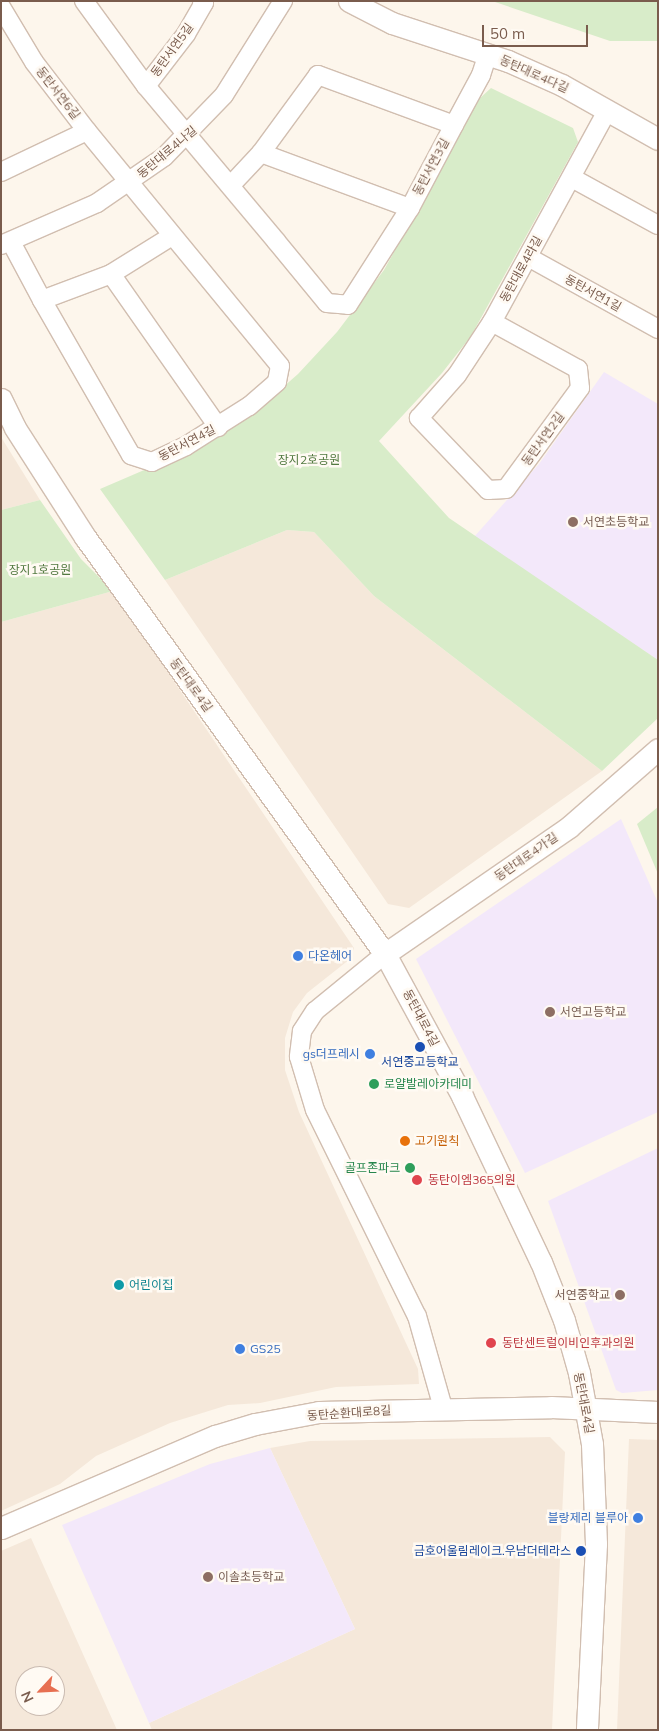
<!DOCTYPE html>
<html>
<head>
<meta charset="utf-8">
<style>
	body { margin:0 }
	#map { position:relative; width:659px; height:1731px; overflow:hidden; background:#fdf6ec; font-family:Mulish,"Noto Sans KR",sans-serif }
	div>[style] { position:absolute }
	.residential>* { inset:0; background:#f5e8da }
	.education>* { inset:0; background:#f3e8fa }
	.green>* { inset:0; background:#d8ecc9 }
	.roads { filter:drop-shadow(1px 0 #d1beb0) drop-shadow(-1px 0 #d1beb0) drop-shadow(0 1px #d1beb0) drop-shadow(0 -1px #d1beb0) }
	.minor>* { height:18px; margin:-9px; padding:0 9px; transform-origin:9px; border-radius:9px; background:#fff }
	.tertiary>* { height:21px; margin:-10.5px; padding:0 10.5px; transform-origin:10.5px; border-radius:10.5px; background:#fff }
	.dots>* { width:14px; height:14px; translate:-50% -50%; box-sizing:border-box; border:2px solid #fffaf3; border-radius:50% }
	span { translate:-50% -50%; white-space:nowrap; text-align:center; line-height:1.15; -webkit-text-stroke:5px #fffaf3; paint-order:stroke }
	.street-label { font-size:12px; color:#7a5c4d }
	.park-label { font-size:12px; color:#537a41 }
	.education-label { font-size:12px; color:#785e54 }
	.left { translate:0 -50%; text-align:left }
	.right { translate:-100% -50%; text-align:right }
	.shop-label { font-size:12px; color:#366cbe }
	.transit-label { font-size:12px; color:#164399 }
	.leisure-label { font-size:12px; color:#27864d }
	.food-label { font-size:12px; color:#c56008 }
	.health-label { font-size:12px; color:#be3a42 }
	.culture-label { font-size:12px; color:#0d838f }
	.frame { position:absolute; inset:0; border:2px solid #7a5c4d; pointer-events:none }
	.north { position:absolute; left:15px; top:1666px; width:50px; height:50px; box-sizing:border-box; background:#fffaf3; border:1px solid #cabbb1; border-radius:50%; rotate:245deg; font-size:14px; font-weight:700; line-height:20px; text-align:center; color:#7a5c4d }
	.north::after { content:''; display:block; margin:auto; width:18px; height:22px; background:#e76f51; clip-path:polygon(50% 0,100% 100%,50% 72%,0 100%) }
	.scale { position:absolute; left:482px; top:25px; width:106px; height:22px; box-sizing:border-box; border:2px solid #7a5c4d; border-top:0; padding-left:6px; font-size:15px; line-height:18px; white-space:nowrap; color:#7a5c4d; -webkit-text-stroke:4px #fffaf3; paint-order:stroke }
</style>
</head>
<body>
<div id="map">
	<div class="residential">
		<div style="clip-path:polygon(1px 437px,40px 500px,1px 510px)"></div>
		<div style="clip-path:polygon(287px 530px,314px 532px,374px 596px,602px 771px,409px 908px,388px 904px,165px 580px)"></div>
		<div style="clip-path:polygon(113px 591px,354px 948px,350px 959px,307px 993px,293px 1012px,285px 1038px,285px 1070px,299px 1112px,418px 1369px,419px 1384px,336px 1387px,260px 1403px,228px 1405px,170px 1423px,96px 1456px,60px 1484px,1px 1511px,1px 622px)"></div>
		<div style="clip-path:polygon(550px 1437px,565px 1452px,552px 1730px,152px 1730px,149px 1723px,355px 1629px,270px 1448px,310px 1441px)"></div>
		<div style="clip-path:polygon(629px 1439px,658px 1440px,658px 1730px,617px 1730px)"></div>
		<div style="clip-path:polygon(evenodd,31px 1538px,117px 1730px,1px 1730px,1px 1551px,31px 1538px,25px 1676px,55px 1676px,55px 1706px,25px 1706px,25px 1676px)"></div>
	</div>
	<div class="education">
		<div style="clip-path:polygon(604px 372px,658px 404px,658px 660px,474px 537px,539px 464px)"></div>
		<div style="clip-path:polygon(621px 819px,658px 903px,658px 1112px,525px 1173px,416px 959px)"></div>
		<div style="clip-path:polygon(658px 1148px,658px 1390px,622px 1393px,616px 1390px,548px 1201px)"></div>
		<div style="clip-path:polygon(270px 1448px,355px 1629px,149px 1723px,62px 1525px,210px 1464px)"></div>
	</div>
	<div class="green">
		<div style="clip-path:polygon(492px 1px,658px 1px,658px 41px,610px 41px)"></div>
		<div style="clip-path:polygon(491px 88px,573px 128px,578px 142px,471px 336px,442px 373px,379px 441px,449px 518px,658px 660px,658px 718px,602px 771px,374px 596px,314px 532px,287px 530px,165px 580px,100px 489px,214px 440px,250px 416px,298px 374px,337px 332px,384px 270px,479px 99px)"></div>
		<div style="clip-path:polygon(40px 500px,81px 559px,113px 591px,1px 622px,1px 510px)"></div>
		<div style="clip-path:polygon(658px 807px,658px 874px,637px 824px)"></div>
	</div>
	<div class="roads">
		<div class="minor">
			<div style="left:84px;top:1px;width:105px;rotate:53.9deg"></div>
			<div style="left:146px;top:86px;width:66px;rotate:-52.4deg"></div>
			<div style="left:186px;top:34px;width:36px;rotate:-60deg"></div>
			<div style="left:204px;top:3px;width:3px;rotate:-135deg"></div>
			<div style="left:1px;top:7px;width:64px;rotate:59deg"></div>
			<div style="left:34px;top:62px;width:87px;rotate:52.5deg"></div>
			<div style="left:87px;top:131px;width:95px;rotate:154.5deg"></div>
			<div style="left:146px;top:86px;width:65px;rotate:50deg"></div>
			<div style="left:188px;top:136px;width:137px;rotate:50deg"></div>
			<div style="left:276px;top:241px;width:80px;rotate:50.6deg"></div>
			<div style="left:327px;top:303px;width:21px;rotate:5deg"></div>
			<div style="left:348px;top:305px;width:115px;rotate:-57.4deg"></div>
			<div style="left:410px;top:208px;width:94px;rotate:-62.1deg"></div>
			<div style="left:454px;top:125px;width:145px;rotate:-159.8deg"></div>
			<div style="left:318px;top:75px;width:97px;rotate:126.2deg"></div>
			<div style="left:261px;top:153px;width:45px;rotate:133.2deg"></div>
			<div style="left:454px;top:125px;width:57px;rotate:-61.6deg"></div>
			<div style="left:481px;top:75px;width:22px;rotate:-72deg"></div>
			<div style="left:87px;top:131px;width:304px;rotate:50.6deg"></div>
			<div style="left:280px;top:366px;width:16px;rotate:101deg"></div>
			<div style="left:277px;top:382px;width:37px;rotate:139deg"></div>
			<div style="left:249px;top:406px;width:75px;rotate:147.6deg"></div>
			<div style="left:186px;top:446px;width:38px;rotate:155deg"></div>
			<div style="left:152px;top:462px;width:22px;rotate:-162deg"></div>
			<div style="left:131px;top:455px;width:179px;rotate:-119.9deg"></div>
			<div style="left:42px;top:300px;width:74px;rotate:-20.6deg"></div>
			<div style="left:111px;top:274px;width:72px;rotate:-31.9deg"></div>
			<div style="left:261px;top:153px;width:159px;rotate:20.3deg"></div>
			<div style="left:572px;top:178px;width:98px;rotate:28.7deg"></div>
			<div style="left:11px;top:242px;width:66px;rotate:61.9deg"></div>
			<div style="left:1px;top:245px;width:105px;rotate:-23.6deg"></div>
			<div style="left:97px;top:203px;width:81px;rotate:-34.5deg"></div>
			<div style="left:164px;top:157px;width:86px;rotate:-45.9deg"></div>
			<div style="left:224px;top:95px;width:111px;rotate:-57.9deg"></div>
			<div style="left:528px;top:257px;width:149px;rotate:29deg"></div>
			<div style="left:111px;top:274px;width:187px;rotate:55deg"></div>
			<div style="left:492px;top:322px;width:98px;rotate:28.7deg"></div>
			<div style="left:578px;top:369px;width:19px;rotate:84deg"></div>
			<div style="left:580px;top:388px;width:125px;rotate:126.2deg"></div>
			<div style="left:506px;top:489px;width:18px;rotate:177deg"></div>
			<div style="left:488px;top:490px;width:100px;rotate:-133.8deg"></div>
			<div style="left:419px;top:418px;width:57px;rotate:-48.5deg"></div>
			<div style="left:457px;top:375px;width:64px;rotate:-56.6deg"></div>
			<div style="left:492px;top:322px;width:240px;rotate:-61.4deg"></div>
			<div style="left:385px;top:954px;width:90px;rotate:140.8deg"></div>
			<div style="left:315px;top:1011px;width:24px;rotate:123deg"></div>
			<div style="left:302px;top:1031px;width:26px;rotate:97deg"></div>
			<div style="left:299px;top:1057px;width:55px;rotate:73.2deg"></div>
			<div style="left:315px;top:1110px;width:230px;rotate:63.7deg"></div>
			<div style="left:417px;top:1316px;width:96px;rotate:74.2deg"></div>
		</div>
		<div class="tertiary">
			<div style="left:349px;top:1px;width:48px;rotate:27.1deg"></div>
			<div style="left:392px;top:23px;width:122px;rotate:18.1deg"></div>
			<div style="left:508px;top:61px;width:59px;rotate:24deg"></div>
			<div style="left:562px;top:85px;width:110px;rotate:29.4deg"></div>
			<div style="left:1px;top:399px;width:32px;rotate:64deg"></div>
			<div style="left:15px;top:428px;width:130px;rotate:57.3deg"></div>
			<div style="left:85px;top:537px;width:514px;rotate:54.27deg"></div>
			<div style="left:385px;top:954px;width:162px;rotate:61.5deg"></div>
			<div style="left:462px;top:1096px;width:184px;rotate:64.6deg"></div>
			<div style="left:541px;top:1262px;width:62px;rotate:68.4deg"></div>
			<div style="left:564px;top:1320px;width:55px;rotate:74.2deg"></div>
			<div style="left:579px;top:1373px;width:72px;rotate:79.6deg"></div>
			<div style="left:592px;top:1444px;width:100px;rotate:87.7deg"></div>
			<div style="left:596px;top:1544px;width:186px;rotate:92.8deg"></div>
			<div style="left:385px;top:954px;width:224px;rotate:-34.6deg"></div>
			<div style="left:569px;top:827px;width:118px;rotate:-41.2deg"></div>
			<div style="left:1px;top:1528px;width:233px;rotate:-23.3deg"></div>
			<div style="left:215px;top:1436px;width:42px;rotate:-16.7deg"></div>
			<div style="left:255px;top:1424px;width:65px;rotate:-10.6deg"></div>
			<div style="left:319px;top:1412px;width:232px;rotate:-1.2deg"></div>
			<div style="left:551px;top:1407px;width:107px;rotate:2.7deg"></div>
		</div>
	</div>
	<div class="dots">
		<div style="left:573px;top:522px;background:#8d6e63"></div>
		<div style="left:298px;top:956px;background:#3f7fe0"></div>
		<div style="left:550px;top:1012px;background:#8d6e63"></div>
		<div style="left:420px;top:1047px;background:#1a4fb4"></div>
		<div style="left:370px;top:1054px;background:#3f7fe0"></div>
		<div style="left:374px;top:1084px;background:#2e9e5b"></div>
		<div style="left:405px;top:1141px;background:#e8710a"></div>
		<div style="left:410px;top:1168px;background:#2e9e5b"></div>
		<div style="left:417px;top:1180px;background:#e0444e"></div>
		<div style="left:119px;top:1285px;background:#0f9aa8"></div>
		<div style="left:620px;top:1295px;background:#8d6e63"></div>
		<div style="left:491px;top:1343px;background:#e0444e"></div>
		<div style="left:240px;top:1349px;background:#3f7fe0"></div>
		<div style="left:638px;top:1518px;background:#3f7fe0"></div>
		<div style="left:581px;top:1551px;background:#1a4fb4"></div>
		<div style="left:208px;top:1577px;background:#8d6e63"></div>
	</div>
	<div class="street-label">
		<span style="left:172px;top:50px;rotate:-54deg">동탄서연5길</span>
		<span style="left:534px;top:74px;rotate:24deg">동탄대로4다길</span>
		<span style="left:58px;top:93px;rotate:52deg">동탄서연6길</span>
		<span style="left:167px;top:152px;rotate:-40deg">동탄대로4나길</span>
		<span style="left:431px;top:167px;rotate:-62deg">동탄서연3길</span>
		<span style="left:521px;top:269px;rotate:-61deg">동탄대로4라길</span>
		<span style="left:593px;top:293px;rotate:29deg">동탄서연1길</span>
		<span style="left:543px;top:439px;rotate:-54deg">동탄서연2길</span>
		<span style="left:187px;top:443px;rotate:-28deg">동탄서연4길</span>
		<span style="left:191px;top:685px;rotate:54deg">동탄대로4길</span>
		<span style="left:526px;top:857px;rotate:-35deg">동탄대로4가길</span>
		<span style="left:421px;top:1018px;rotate:62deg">동탄대로4길</span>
		<span style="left:584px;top:1403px;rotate:79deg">동탄대로4길</span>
		<span style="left:349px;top:1413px;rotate:-4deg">동탄순환대로8길</span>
	</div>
	<div class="park-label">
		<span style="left:309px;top:460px">장지2호공원</span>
		<span style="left:40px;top:570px">장지1호공원</span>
	</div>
	<div class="education-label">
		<span class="left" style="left:583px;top:522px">서연초등학교</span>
		<span class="left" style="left:560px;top:1012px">서연고등학교</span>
		<span class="right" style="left:610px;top:1295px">서연중학교</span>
		<span class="left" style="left:218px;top:1577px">이솔초등학교</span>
	</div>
	<div class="shop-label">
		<span class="left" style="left:308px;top:956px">다온헤어</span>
		<span class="right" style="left:360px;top:1054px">gs더프레시</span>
		<span class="left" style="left:250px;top:1349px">GS25</span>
		<span class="right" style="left:628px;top:1518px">블랑제리 블루아</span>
	</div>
	<div class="transit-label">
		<span style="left:420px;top:1062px">서연중고등학교</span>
		<span class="right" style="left:571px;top:1551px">금호어울림레이크.우남더테라스</span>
	</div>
	<div class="leisure-label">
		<span class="left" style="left:384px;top:1084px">로얄발레아카데미</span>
		<span class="right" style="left:400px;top:1168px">골프존파크</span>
	</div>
	<div class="food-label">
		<span class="left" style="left:415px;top:1141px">고기원칙</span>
	</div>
	<div class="health-label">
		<span class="left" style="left:428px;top:1180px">동탄이엠365의원</span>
		<span class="left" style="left:502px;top:1343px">동탄센트럴이비인후과의원</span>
	</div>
	<div class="culture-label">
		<span class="left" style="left:129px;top:1285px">어린이집</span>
	</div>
	<div class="frame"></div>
	<div class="north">N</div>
	<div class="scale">50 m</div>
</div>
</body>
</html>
